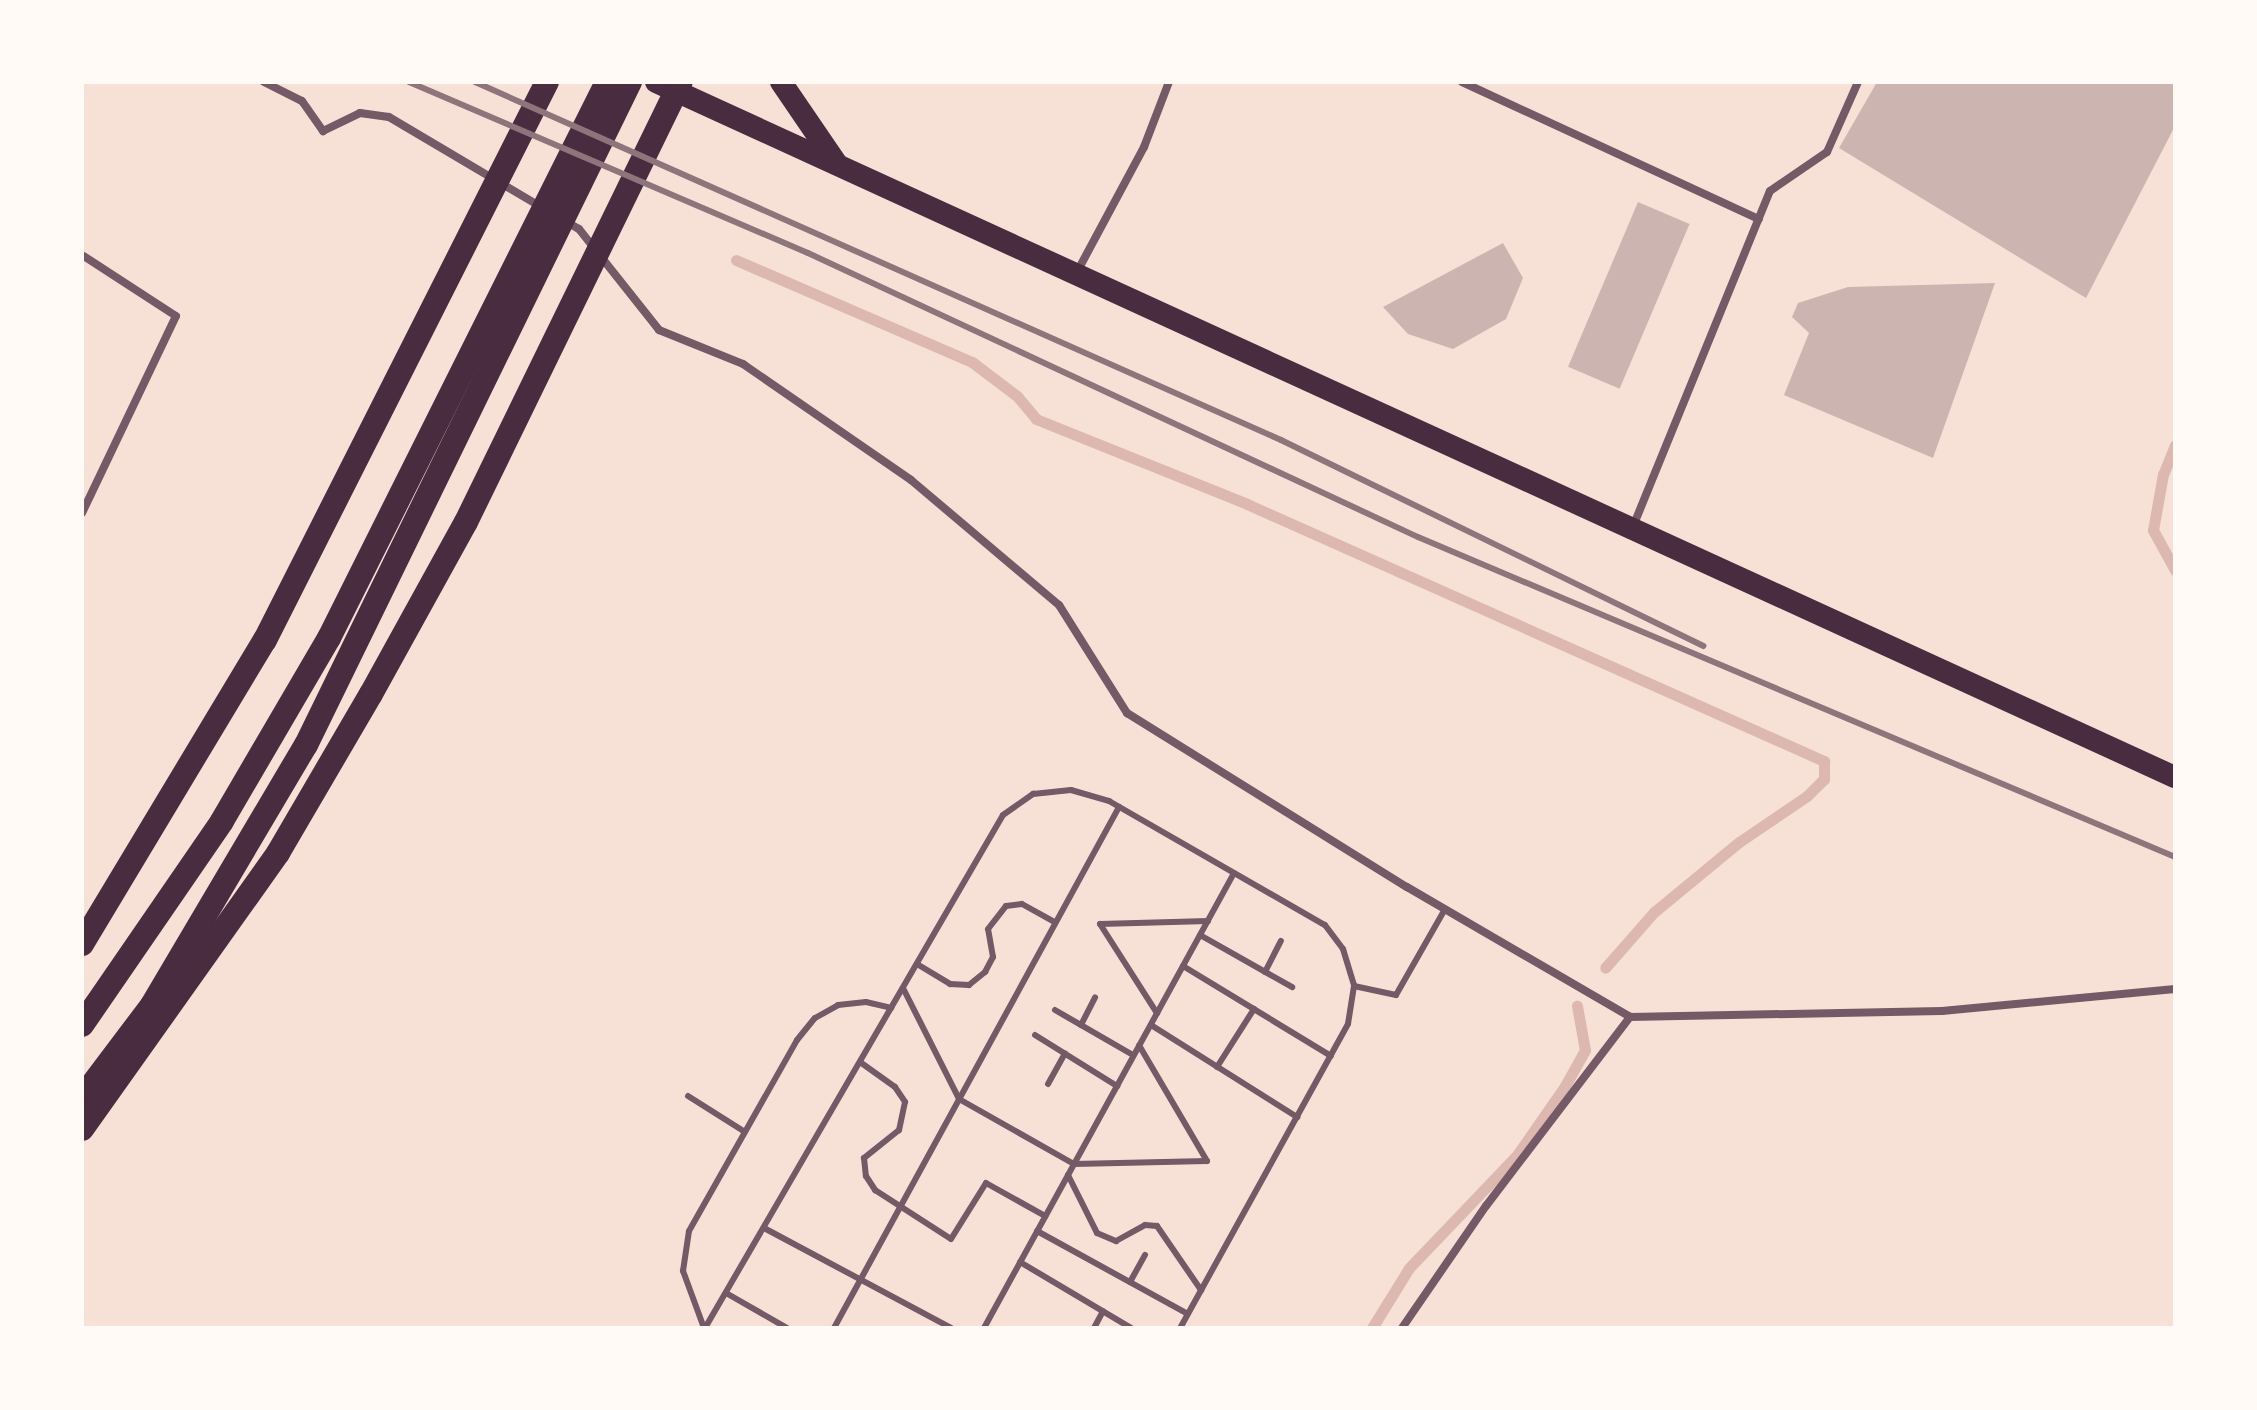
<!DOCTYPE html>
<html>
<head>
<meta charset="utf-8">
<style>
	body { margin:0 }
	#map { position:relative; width:2257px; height:1410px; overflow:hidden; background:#f7e1d7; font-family:"Work Sans",sans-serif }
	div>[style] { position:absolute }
	.stream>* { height:11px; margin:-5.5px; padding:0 5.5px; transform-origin:5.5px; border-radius:5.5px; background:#dcb8b0 }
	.building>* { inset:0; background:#ccb4b1; transform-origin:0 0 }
	.service>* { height:6px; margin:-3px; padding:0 3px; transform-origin:3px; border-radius:3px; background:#755966 }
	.minor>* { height:8px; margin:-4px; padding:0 4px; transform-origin:4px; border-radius:4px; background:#755966 }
	.trunk>* { height:22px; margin:-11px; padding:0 11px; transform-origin:11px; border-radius:11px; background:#4a2c40 }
	.motorway>* { height:24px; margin:-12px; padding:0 12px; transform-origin:12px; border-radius:12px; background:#4a2c40 }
	.rail>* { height:6px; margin:-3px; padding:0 3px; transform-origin:3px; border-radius:3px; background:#8f747c }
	span { translate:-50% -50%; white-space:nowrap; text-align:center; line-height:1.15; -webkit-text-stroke:8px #fffaf5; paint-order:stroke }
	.frame { position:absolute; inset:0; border:84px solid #fffaf5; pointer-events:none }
</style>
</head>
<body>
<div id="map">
	<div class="stream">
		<div style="left:736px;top:260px;width:257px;rotate:23.4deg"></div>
		<div style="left:972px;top:362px;width:56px;rotate:37.1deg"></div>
		<div style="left:1017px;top:396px;width:30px;rotate:50deg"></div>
		<div style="left:1036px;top:419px;width:227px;rotate:21.9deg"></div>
		<div style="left:1247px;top:504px;width:632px;rotate:24.01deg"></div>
		<div style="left:1824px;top:761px;width:18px;rotate:90deg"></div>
		<div style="left:1824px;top:779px;width:24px;rotate:135deg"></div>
		<div style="left:1807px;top:796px;width:82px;rotate:145.9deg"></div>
		<div style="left:1739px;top:842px;width:110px;rotate:140.5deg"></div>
		<div style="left:1654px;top:912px;width:74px;rotate:131.2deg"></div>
		<div style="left:2175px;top:445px;width:31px;rotate:112deg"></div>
		<div style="left:2163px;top:474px;width:57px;rotate:100.1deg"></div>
		<div style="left:2153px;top:530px;width:46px;rotate:61.2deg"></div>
		<div style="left:1372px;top:1328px;width:70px;rotate:-58.3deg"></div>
		<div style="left:1409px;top:1268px;width:156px;rotate:-46.3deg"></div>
		<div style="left:1517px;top:1155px;width:84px;rotate:-55.2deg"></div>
		<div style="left:1565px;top:1086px;width:41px;rotate:-60.9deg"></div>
		<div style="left:1585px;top:1050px;width:45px;rotate:-100.3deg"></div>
	</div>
	<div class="building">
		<div style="clip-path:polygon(1877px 82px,2175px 82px,2175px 126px,2086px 298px,1839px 148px)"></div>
		<div style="left:1638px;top:202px;width:56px;height:179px;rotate:23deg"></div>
		<div style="clip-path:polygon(1503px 243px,1523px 278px,1506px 319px,1453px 349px,1408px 334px,1383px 307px)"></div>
		<div style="clip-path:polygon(1995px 283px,1933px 458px,1784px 395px,1809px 333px,1792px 317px,1798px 303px,1848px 287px)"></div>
	</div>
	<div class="service">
		<div style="left:1100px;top:924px;width:108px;rotate:-1.6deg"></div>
		<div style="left:1100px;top:924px;width:106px;rotate:57.4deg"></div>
		<div style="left:1200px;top:935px;width:106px;rotate:29.5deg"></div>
		<div style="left:917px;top:964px;width:39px;rotate:31deg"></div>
		<div style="left:950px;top:984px;width:19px;rotate:3deg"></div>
		<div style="left:969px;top:985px;width:21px;rotate:-39deg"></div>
		<div style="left:985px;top:972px;width:17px;rotate:-62deg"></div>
		<div style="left:993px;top:957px;width:28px;rotate:-100deg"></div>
		<div style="left:988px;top:929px;width:29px;rotate:-52deg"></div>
		<div style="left:1006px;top:906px;width:16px;rotate:-7deg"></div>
		<div style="left:1022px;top:904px;width:38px;rotate:29deg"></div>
		<div style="left:1183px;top:966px;width:173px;rotate:31.3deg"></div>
		<div style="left:1265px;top:972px;width:35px;rotate:-63deg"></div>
		<div style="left:1354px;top:986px;width:43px;rotate:12.1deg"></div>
		<div style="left:1396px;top:995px;width:99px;rotate:-60.3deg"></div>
		<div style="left:903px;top:988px;width:124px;rotate:63.2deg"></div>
		<div style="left:959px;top:1099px;width:132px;rotate:29.5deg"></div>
		<div style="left:1074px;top:1164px;width:133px;rotate:-1.3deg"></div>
		<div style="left:1207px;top:1161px;width:134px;rotate:-120.4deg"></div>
		<div style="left:1055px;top:1010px;width:90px;rotate:30deg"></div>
		<div style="left:1081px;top:1025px;width:31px;rotate:-63deg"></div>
		<div style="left:1151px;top:1025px;width:173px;rotate:32.2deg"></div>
		<div style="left:1035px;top:1035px;width:97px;rotate:31.9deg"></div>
		<div style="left:860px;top:1062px;width:43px;rotate:35.5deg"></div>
		<div style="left:895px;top:1087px;width:18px;rotate:56deg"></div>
		<div style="left:905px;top:1102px;width:29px;rotate:102deg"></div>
		<div style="left:899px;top:1130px;width:45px;rotate:141.3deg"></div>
		<div style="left:864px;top:1158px;width:18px;rotate:84deg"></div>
		<div style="left:866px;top:1176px;width:17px;rotate:57deg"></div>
		<div style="left:875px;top:1190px;width:90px;rotate:32.8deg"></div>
		<div style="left:951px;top:1239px;width:66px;rotate:-58deg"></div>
		<div style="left:986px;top:1183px;width:68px;rotate:29.2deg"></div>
		<div style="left:1217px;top:1067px;width:69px;rotate:-57.5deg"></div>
		<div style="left:1048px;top:1084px;width:35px;rotate:-61deg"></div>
		<div style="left:688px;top:1096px;width:67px;rotate:32.3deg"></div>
		<div style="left:1068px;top:1175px;width:65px;rotate:63.4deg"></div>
		<div style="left:1097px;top:1233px;width:21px;rotate:23deg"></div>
		<div style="left:1116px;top:1241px;width:33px;rotate:-29deg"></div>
		<div style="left:1145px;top:1225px;width:12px;rotate:5deg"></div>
		<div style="left:1157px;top:1226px;width:78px;rotate:55.5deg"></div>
		<div style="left:764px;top:1228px;width:212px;rotate:28.1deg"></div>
		<div style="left:1037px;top:1231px;width:172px;rotate:28.8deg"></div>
		<div style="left:1020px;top:1262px;width:129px;rotate:30.7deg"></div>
		<div style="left:1130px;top:1282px;width:31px;rotate:-61deg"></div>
		<div style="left:726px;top:1293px;width:70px;rotate:29.8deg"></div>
		<div style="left:704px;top:1328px;width:61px;rotate:-110.2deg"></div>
		<div style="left:683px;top:1271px;width:40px;rotate:-81.5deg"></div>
		<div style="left:689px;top:1231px;width:219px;rotate:-60.5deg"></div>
		<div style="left:797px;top:1040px;width:28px;rotate:-51deg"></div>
		<div style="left:815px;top:1018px;width:26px;rotate:-29deg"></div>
		<div style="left:838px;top:1005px;width:28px;rotate:-6deg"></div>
		<div style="left:866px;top:1002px;width:26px;rotate:13deg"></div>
		<div style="left:705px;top:1328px;width:593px;rotate:-59.85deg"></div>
		<div style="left:1003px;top:815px;width:37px;rotate:-35deg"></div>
		<div style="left:1033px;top:794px;width:38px;rotate:-6deg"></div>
		<div style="left:1071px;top:790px;width:40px;rotate:16deg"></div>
		<div style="left:1109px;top:801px;width:249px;rotate:29.9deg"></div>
		<div style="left:1325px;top:925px;width:30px;rotate:53deg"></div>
		<div style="left:1343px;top:949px;width:39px;rotate:73deg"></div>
		<div style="left:1354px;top:986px;width:38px;rotate:99deg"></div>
		<div style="left:1348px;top:1024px;width:347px;rotate:118.9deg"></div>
		<div style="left:834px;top:1328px;width:594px;rotate:-61.32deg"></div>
		<div style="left:984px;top:1328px;width:519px;rotate:-61.21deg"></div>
		<div style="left:1094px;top:1328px;width:19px;rotate:-62deg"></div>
	</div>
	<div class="minor">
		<div style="left:264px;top:82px;width:42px;rotate:26.6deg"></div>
		<div style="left:302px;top:101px;width:37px;rotate:55deg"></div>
		<div style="left:323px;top:131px;width:41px;rotate:-25.9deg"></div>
		<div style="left:360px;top:113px;width:29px;rotate:8deg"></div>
		<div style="left:389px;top:117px;width:179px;rotate:30.6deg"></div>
		<div style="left:1462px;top:82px;width:327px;rotate:24.8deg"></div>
		<div style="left:565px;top:221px;width:16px;rotate:30deg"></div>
		<div style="left:579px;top:229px;width:129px;rotate:51.6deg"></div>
		<div style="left:659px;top:330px;width:91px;rotate:22deg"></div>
		<div style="left:743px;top:364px;width:204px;rotate:34.6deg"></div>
		<div style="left:911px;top:480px;width:194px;rotate:40.2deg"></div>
		<div style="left:1059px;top:605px;width:128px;rotate:57.8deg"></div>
		<div style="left:1127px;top:713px;width:330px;rotate:31.9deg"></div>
		<div style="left:1407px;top:887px;width:258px;rotate:30.2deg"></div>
		<div style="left:1630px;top:1017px;width:312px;rotate:-1.1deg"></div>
		<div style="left:1942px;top:1011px;width:234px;rotate:-5.4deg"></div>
		<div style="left:82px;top:255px;width:112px;rotate:33deg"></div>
		<div style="left:176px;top:316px;width:218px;rotate:115.5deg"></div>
		<div style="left:1077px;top:272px;width:142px;rotate:-61.8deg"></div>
		<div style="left:1144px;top:147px;width:70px;rotate:-69deg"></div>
		<div style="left:1632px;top:529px;width:365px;rotate:-67.8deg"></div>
		<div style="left:1770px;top:191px;width:69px;rotate:-34.4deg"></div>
		<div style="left:1827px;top:152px;width:77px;rotate:-66.1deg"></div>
		<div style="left:1402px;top:1328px;width:148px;rotate:-55.5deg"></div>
		<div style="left:1486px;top:1206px;width:238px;rotate:-52.7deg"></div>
	</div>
	<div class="trunk">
		<div style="left:656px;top:82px;width:1670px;rotate:24.59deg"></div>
		<div style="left:781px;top:82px;width:99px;rotate:55.7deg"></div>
	</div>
	<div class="motorway">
		<div style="left:82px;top:944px;width:355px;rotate:-59deg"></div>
		<div style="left:265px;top:640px;width:625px;rotate:-63.19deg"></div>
		<div style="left:82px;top:1025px;width:247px;rotate:-55.5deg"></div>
		<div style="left:222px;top:821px;width:212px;rotate:-59.7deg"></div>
		<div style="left:329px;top:638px;width:622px;rotate:-63.43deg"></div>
		<div style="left:82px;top:1098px;width:116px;rotate:-53deg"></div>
		<div style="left:152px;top:1005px;width:302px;rotate:-59.4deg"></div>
		<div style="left:306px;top:745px;width:738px;rotate:-63.96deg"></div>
		<div style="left:82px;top:1129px;width:339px;rotate:-54.6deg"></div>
		<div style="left:278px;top:853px;width:184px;rotate:-59.7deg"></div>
		<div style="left:371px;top:694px;width:196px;rotate:-61.1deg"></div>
		<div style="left:466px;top:522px;width:490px;rotate:-64deg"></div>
	</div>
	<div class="rail">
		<div style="left:409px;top:82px;width:434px;rotate:23.2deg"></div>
		<div style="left:808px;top:253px;width:673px;rotate:24.97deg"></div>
		<div style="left:1418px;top:537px;width:822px;rotate:22.91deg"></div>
		<div style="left:475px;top:82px;width:882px;rotate:23.95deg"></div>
		<div style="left:1281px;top:440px;width:470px;rotate:26deg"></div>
	</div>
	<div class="frame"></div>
</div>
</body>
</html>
